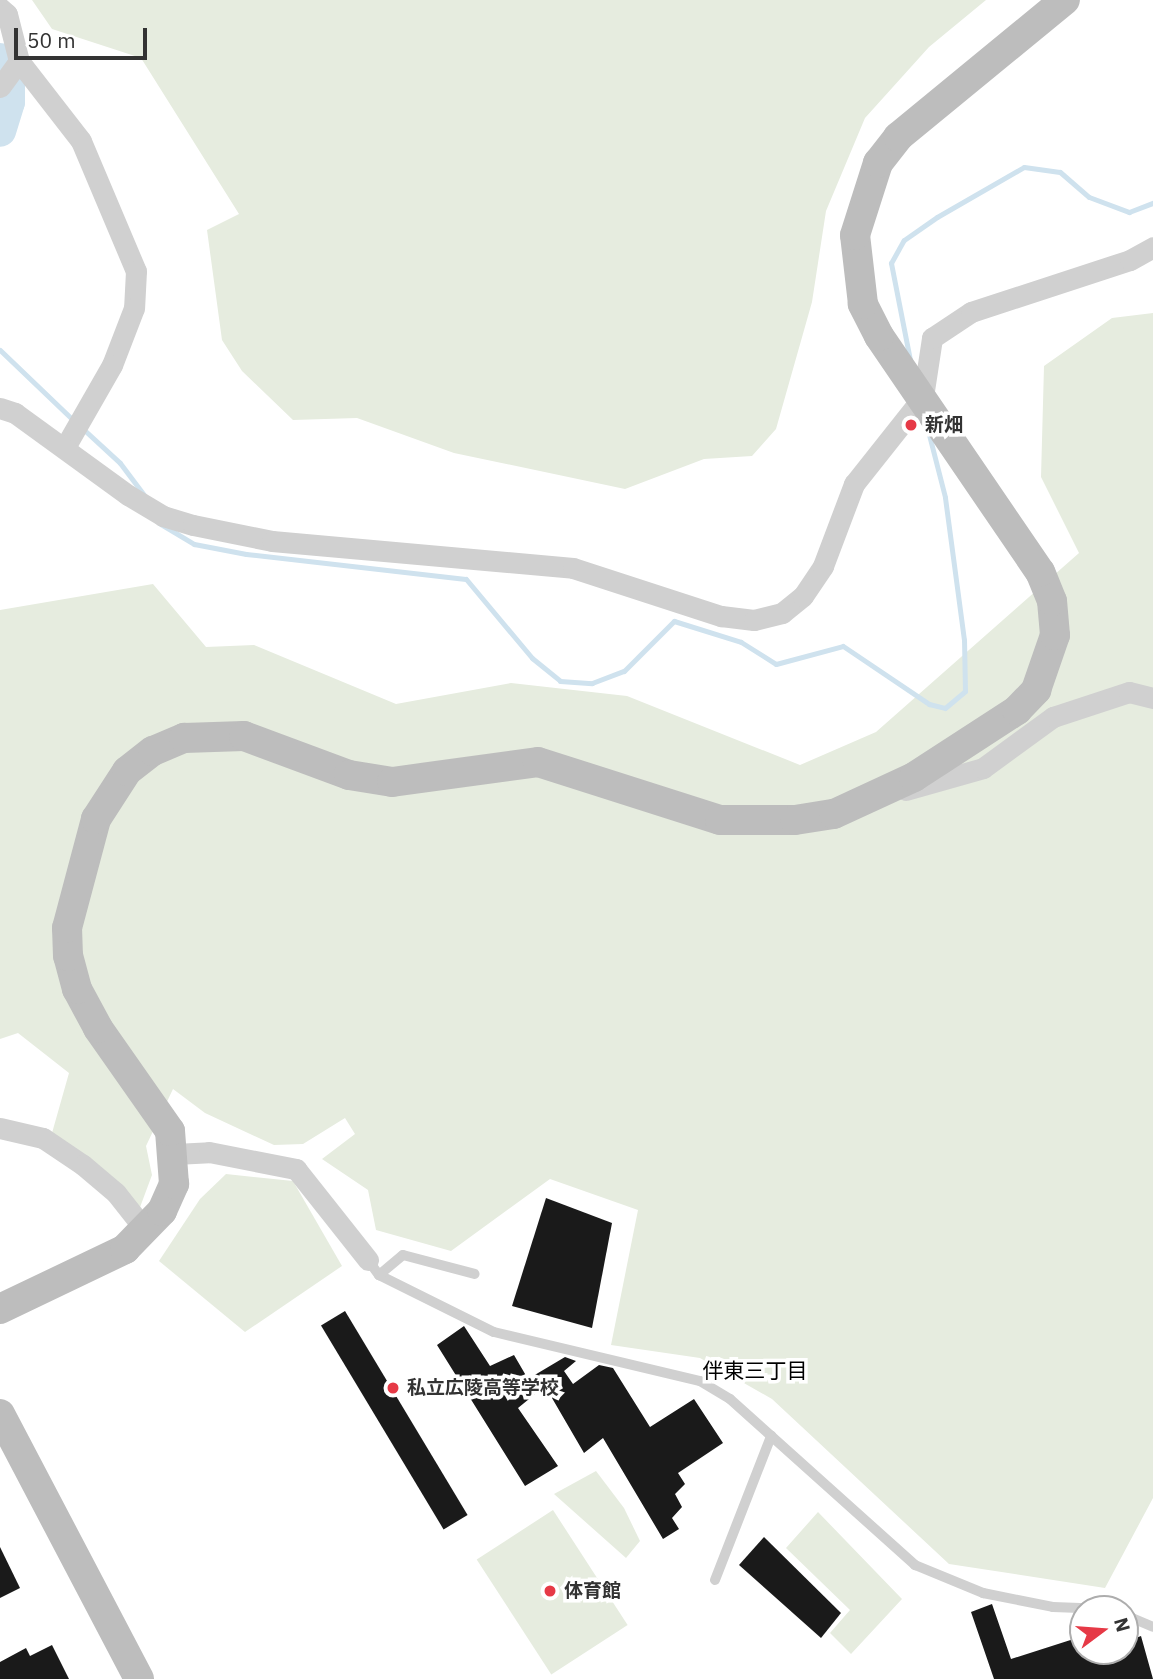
<!DOCTYPE html>
<html>
<head>
<meta charset="utf-8">
<style>
	body { margin:0 }
	#map { position:relative; width:1153px; height:1679px; overflow:hidden; background:#fff; font-family:"IBM Plex Sans","Noto Sans JP",sans-serif }
	div>[style] { position:absolute }
	.green>* { inset:0; background:#e6ecdf; transform-origin:0 0 }
	.stream>* { height:5px; margin:-2.5px; padding:0 2.5px; transform-origin:2.5px; border-radius:2.5px; background:#cfe2ee }
	.river>* { height:32px; margin:-16px; padding:0 16px; transform-origin:16px; border-radius:16px; background:#cfe2ee }
	.building>* { inset:0; background:#1a1a1a; transform-origin:0 0 }
	.lane>* { height:10px; margin:-5px; padding:0 5px; transform-origin:5px; border-radius:5px; background:#d0d0d0 }
	.street>* { height:21px; margin:-10.5px; padding:0 10.5px; transform-origin:10.5px; border-radius:10.5px; background:#d0d0d0 }
	.secondary>* { height:30px; margin:-15px; padding:0 15px; transform-origin:15px; border-radius:15px; background:#bdbdbd }
	.dots>* { width:19px; height:19px; translate:-50% -50%; box-sizing:border-box; border:4px solid #fff; border-radius:50% }
	span { translate:-50% -50%; white-space:nowrap; text-align:center; line-height:1.15; -webkit-text-stroke:7px #fff; paint-order:stroke }
	.poi-label { font-size:19px; color:#333; font-weight:700 }
	.left { translate:0 -50%; text-align:left }
	.neighbourhood-label { font-size:21px; color:#000 }
	.north { position:absolute; left:1069px; top:1595px; width:70px; height:70px; box-sizing:border-box; background:#fff; border:2px solid #adadad; border-radius:50%; rotate:74deg; font-size:19px; font-weight:700; line-height:28px; text-align:center; color:#333 }
	.north::after { content:''; display:block; margin:auto; width:24px; height:32px; background:#e63946; clip-path:polygon(50% 0,100% 100%,50% 72%,0 100%) }
	.scale { position:absolute; left:14px; top:28px; width:133px; height:32px; box-sizing:border-box; border:4px solid #333; border-top:0; padding-left:9px; font-size:21px; line-height:24px; white-space:nowrap; color:#333; -webkit-text-stroke:5px #fff; paint-order:stroke }
</style>
</head>
<body>
<div id="map">
	<div class="green">
		<div style="clip-path:polygon(32px 0,986px 0,929px 47px,865px 118px,826px 211px,812px 302px,776px 429px,752px 456px,704px 459px,625px 489px,454px 453px,357px 418px,293px 420px,242px 371px,222px 340px,207px 230px,239px 214px,141px 58px,52px 29px)"></div>
		<div style="clip-path:polygon(1153px 313px,1153px 1498px,1105px 1588px,949px 1564px,772px 1399px,700px 1358px,611px 1345px,638px 1210px,550px 1179px,451px 1251px,376px 1230px,368px 1190px,322px 1159px,355px 1134px,345px 1118px,303px 1144px,274px 1145px,205px 1113px,173px 1089px,146px 1146px,152px 1175px,139px 1210px,52px 1133px,69px 1073px,18px 1033px,0 1039px,0 610px,153px 584px,206px 647px,254px 645px,396px 704px,511px 683px,627px 696px,800px 765px,876px 732px,1079px 553px,1041px 477px,1044px 366px,1112px 318px)"></div>
		<div style="clip-path:polygon(226px 1174px,293px 1181px,342px 1266px,245px 1332px,159px 1261px,200px 1199px)"></div>
		<div style="clip-path:polygon(596px 1471px,624px 1508px,640px 1541px,626px 1558px,554px 1494px)"></div>
		<div style="left:553px;top:1510px;width:137px;height:91px;rotate:57deg"></div>
		<div style="clip-path:polygon(818px 1512px,902px 1599px,851px 1654px,830px 1633px,850px 1610px,786px 1548px)"></div>
	</div>
	<div class="stream">
		<div style="left:0;top:350px;width:103px;rotate:43.8deg"></div>
		<div style="left:910px;top:360px;width:99px;rotate:-101.1deg"></div>
		<div style="left:891px;top:263px;width:26px;rotate:-61deg"></div>
		<div style="left:904px;top:240px;width:40px;rotate:-34.9deg"></div>
		<div style="left:937px;top:217px;width:100px;rotate:-29.9deg"></div>
		<div style="left:1024px;top:167px;width:36px;rotate:8deg"></div>
		<div style="left:1060px;top:172px;width:38px;rotate:41deg"></div>
		<div style="left:1089px;top:197px;width:43px;rotate:20.6deg"></div>
		<div style="left:1129px;top:212px;width:26px;rotate:-21deg"></div>
		<div style="left:81px;top:427px;width:53px;rotate:42.7deg"></div>
		<div style="left:120px;top:463px;width:45px;rotate:53.1deg"></div>
		<div style="left:159px;top:523px;width:41px;rotate:31deg"></div>
		<div style="left:194px;top:544px;width:53px;rotate:10.9deg"></div>
		<div style="left:246px;top:554px;width:221px;rotate:6.5deg"></div>
		<div style="left:466px;top:579px;width:103px;rotate:50.1deg"></div>
		<div style="left:532px;top:658px;width:36px;rotate:39deg"></div>
		<div style="left:560px;top:681px;width:32px;rotate:4deg"></div>
		<div style="left:592px;top:683px;width:34px;rotate:-21deg"></div>
		<div style="left:624px;top:671px;width:71px;rotate:-45deg"></div>
		<div style="left:674px;top:621px;width:70px;rotate:17.4deg"></div>
		<div style="left:741px;top:642px;width:41px;rotate:32.2deg"></div>
		<div style="left:776px;top:664px;width:69px;rotate:-15deg"></div>
		<div style="left:843px;top:646px;width:104px;rotate:34deg"></div>
		<div style="left:929px;top:704px;width:16px;rotate:14deg"></div>
		<div style="left:945px;top:708px;width:26px;rotate:-40deg"></div>
		<div style="left:965px;top:691px;width:51px;rotate:-91.1deg"></div>
		<div style="left:964px;top:640px;width:144px;rotate:-97.6deg"></div>
		<div style="left:945px;top:497px;width:68px;rotate:-104.4deg"></div>
	</div>
	<div class="river">
		<div style="left:0;top:59px;width:17px;rotate:59deg"></div>
		<div style="left:9px;top:74px;width:28px;rotate:90deg"></div>
		<div style="left:9px;top:102px;width:30px;rotate:107deg"></div>
	</div>
	<div class="building">
		<div style="clip-path:polygon(546px 1198px,612px 1223px,592px 1328px,512px 1306px)"></div>
		<div style="left:345px;top:1311px;width:238px;height:28px;rotate:59deg"></div>
		<div style="clip-path:polygon(464px 1326px,490px 1366px,514px 1355px,528px 1379px,565px 1357px,576px 1361px,564px 1371px,573px 1384px,599px 1365px,613px 1368px,650px 1427px,694px 1399px,723px 1443px,678px 1473px,685px 1484px,675px 1494px,682px 1507px,672px 1518px,679px 1529px,663px 1539px,603px 1438px,584px 1453px,545px 1386px,518px 1408px,558px 1466px,525px 1486px,437px 1345px)"></div>
		<div style="clip-path:polygon(764px 1537px,841px 1613px,821px 1638px,739px 1565px)"></div>
		<div style="clip-path:polygon(0 1547px,20px 1588px,0 1598px)"></div>
		<div style="clip-path:polygon(992px 1604px,1011px 1659px,1083px 1636px,1083px 1651px,1125px 1651px,1125px 1642px,1141px 1636px,1153px 1679px,994px 1679px,971px 1612px)"></div>
		<div style="clip-path:polygon(52px 1645px,69px 1679px,0 1679px,0 1662px,26px 1648px,30px 1656px)"></div>
	</div>
	<div class="lane">
		<div style="left:368px;top:1260px;width:19px;rotate:54deg"></div>
		<div style="left:379px;top:1275px;width:128px;rotate:26.4deg"></div>
		<div style="left:494px;top:1332px;width:212px;rotate:13.4deg"></div>
		<div style="left:700px;top:1381px;width:35px;rotate:31deg"></div>
		<div style="left:730px;top:1399px;width:249px;rotate:41.9deg"></div>
		<div style="left:915px;top:1565px;width:74px;rotate:22.4deg"></div>
		<div style="left:983px;top:1593px;width:71px;rotate:11.3deg"></div>
		<div style="left:1053px;top:1607px;width:54px;rotate:2.1deg"></div>
		<div style="left:379px;top:1275px;width:31px;rotate:-40deg"></div>
		<div style="left:403px;top:1255px;width:74px;rotate:14.8deg"></div>
		<div style="left:715px;top:1580px;width:155px;rotate:-68.7deg"></div>
		<div style="left:1125px;top:1615px;width:30px;rotate:23deg"></div>
	</div>
	<div class="street">
		<div style="left:0;top:8px;width:9px;rotate:41deg"></div>
		<div style="left:7px;top:14px;width:49px;rotate:75.7deg"></div>
		<div style="left:19px;top:61px;width:32px;rotate:126deg"></div>
		<div style="left:19px;top:61px;width:101px;rotate:52.2deg"></div>
		<div style="left:81px;top:141px;width:141px;rotate:67.1deg"></div>
		<div style="left:136px;top:271px;width:37px;rotate:93deg"></div>
		<div style="left:134px;top:308px;width:61px;rotate:111.1deg"></div>
		<div style="left:112px;top:365px;width:95px;rotate:119.8deg"></div>
		<div style="left:0;top:408px;width:16px;rotate:18deg"></div>
		<div style="left:15px;top:413px;width:140px;rotate:36deg"></div>
		<div style="left:128px;top:495px;width:41px;rotate:31deg"></div>
		<div style="left:163px;top:516px;width:31px;rotate:17deg"></div>
		<div style="left:193px;top:525px;width:81px;rotate:11.4deg"></div>
		<div style="left:272px;top:541px;width:302px;rotate:5.1deg"></div>
		<div style="left:573px;top:568px;width:156px;rotate:18deg"></div>
		<div style="left:721px;top:616px;width:33px;rotate:7deg"></div>
		<div style="left:754px;top:620px;width:29px;rotate:-14deg"></div>
		<div style="left:782px;top:613px;width:27px;rotate:-39deg"></div>
		<div style="left:803px;top:596px;width:36px;rotate:-56deg"></div>
		<div style="left:823px;top:566px;width:88px;rotate:-69.3deg"></div>
		<div style="left:854px;top:484px;width:111px;rotate:-51.6deg"></div>
		<div style="left:923px;top:397px;width:60px;rotate:-81.3deg"></div>
		<div style="left:932px;top:338px;width:47px;rotate:-33.7deg"></div>
		<div style="left:971px;top:312px;width:167px;rotate:-18.1deg"></div>
		<div style="left:1130px;top:260px;width:26px;rotate:-29deg"></div>
		<div style="left:906px;top:790px;width:80px;rotate:-15.9deg"></div>
		<div style="left:983px;top:768px;width:87px;rotate:-36.1deg"></div>
		<div style="left:1053px;top:717px;width:80px;rotate:-18.2deg"></div>
		<div style="left:1129px;top:692px;width:25px;rotate:14deg"></div>
		<div style="left:0;top:1128px;width:44px;rotate:13.1deg"></div>
		<div style="left:43px;top:1138px;width:48px;rotate:34deg"></div>
		<div style="left:83px;top:1165px;width:43px;rotate:40.3deg"></div>
		<div style="left:116px;top:1193px;width:48px;rotate:51.7deg"></div>
		<div style="left:175px;top:1154px;width:34px;rotate:-3deg"></div>
		<div style="left:209px;top:1152px;width:89px;rotate:11.1deg"></div>
		<div style="left:296px;top:1169px;width:116px;rotate:51.6deg"></div>
	</div>
	<div class="secondary">
		<div style="left:0;top:1309px;width:139px;rotate:-25.6deg"></div>
		<div style="left:125px;top:1249px;width:53px;rotate:-45.8deg"></div>
		<div style="left:162px;top:1211px;width:30px;rotate:-66deg"></div>
		<div style="left:174px;top:1184px;width:53px;rotate:-94.3deg"></div>
		<div style="left:170px;top:1131px;width:126px;rotate:-125deg"></div>
		<div style="left:98px;top:1028px;width:44px;rotate:-118.3deg"></div>
		<div style="left:77px;top:989px;width:34px;rotate:-105deg"></div>
		<div style="left:68px;top:956px;width:28px;rotate:-92deg"></div>
		<div style="left:67px;top:928px;width:113px;rotate:-75.1deg"></div>
		<div style="left:96px;top:819px;width:57px;rotate:-57.1deg"></div>
		<div style="left:127px;top:771px;width:33px;rotate:-38deg"></div>
		<div style="left:153px;top:751px;width:34px;rotate:-23deg"></div>
		<div style="left:184px;top:738px;width:60px;rotate:-1.9deg"></div>
		<div style="left:244px;top:736px;width:112px;rotate:20.4deg"></div>
		<div style="left:349px;top:775px;width:44px;rotate:9.2deg"></div>
		<div style="left:392px;top:782px;width:147px;rotate:-7.8deg"></div>
		<div style="left:538px;top:762px;width:191px;rotate:17.7deg"></div>
		<div style="left:720px;top:820px;width:75px"></div>
		<div style="left:795px;top:820px;width:39px;rotate:-9deg"></div>
		<div style="left:834px;top:814px;width:88px;rotate:-24.8deg"></div>
		<div style="left:914px;top:777px;width:123px;rotate:-33deg"></div>
		<div style="left:1017px;top:710px;width:28px;rotate:-46deg"></div>
		<div style="left:1036px;top:690px;width:58px;rotate:-70.9deg"></div>
		<div style="left:1055px;top:635px;width:34px;rotate:-95deg"></div>
		<div style="left:1052px;top:601px;width:31px;rotate:-112deg"></div>
		<div style="left:1040px;top:572px;width:286px;rotate:-124.3deg"></div>
		<div style="left:879px;top:336px;width:36px;rotate:-117deg"></div>
		<div style="left:863px;top:304px;width:69px;rotate:-96.6deg"></div>
		<div style="left:855px;top:235px;width:76px;rotate:-72.3deg"></div>
		<div style="left:878px;top:163px;width:33px;rotate:-52deg"></div>
		<div style="left:898px;top:137px;width:216px;rotate:-39.4deg"></div>
		<div style="left:0;top:1414px;width:299px;rotate:62.3deg"></div>
	</div>
	<div class="dots">
		<div style="left:911px;top:425px;background:#e63946"></div>
		<div style="left:393px;top:1388px;background:#e63946"></div>
		<div style="left:550px;top:1591px;background:#e63946"></div>
	</div>
	<div class="poi-label">
		<span class="left" style="left:925px;top:425px">新畑</span>
		<span class="left" style="left:407px;top:1388px">私立広陵高等学校</span>
		<span class="left" style="left:564px;top:1591px">体育館</span>
	</div>
	<div class="neighbourhood-label">
		<span style="left:755px;top:1370px">伴東三丁目</span>
	</div>
	<div class="north">N</div>
	<div class="scale">50 m</div>
</div>
</body>
</html>
